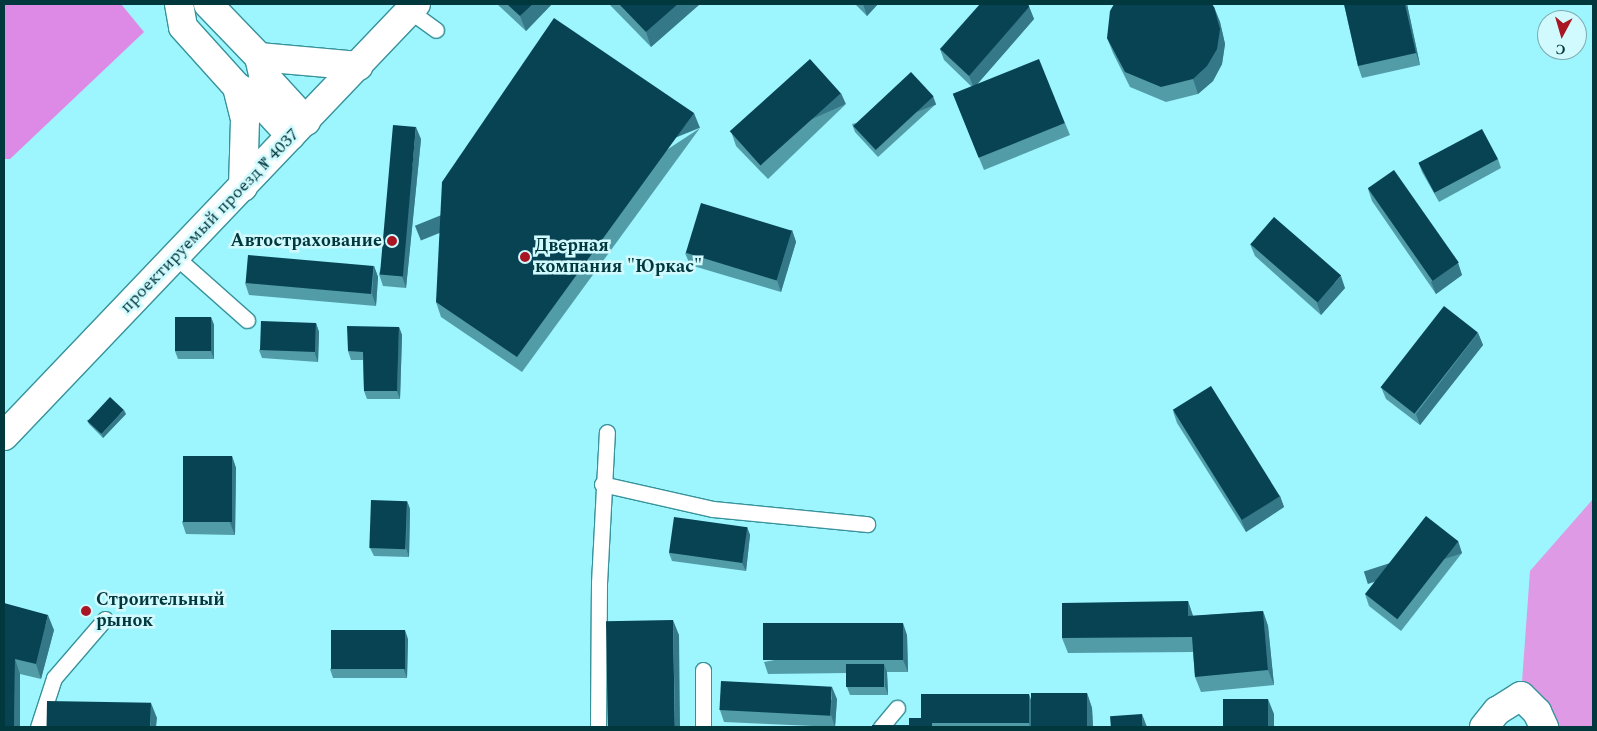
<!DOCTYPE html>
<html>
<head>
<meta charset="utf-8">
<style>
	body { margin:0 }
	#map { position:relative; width:1597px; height:731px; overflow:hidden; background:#9df5fd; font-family:Spectral,serif }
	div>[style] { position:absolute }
	.green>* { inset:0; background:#de9ae4 }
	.forest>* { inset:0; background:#dd89e6 }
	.roads { filter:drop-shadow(1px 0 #38929b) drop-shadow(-1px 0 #38929b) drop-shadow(0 1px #38929b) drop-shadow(0 -1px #38929b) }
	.lane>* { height:15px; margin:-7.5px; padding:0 7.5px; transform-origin:7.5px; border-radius:7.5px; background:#fff }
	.street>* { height:28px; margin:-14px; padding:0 14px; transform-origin:14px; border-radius:14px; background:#fff }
	.secondary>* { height:28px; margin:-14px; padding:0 14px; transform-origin:14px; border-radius:14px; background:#fff }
	.wall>* { inset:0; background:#529ca8 }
	.shaded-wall>* { inset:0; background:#357887; transform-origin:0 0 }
	.building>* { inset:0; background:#084354; transform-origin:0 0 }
	.dots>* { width:14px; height:14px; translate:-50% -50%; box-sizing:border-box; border:2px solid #d1fafe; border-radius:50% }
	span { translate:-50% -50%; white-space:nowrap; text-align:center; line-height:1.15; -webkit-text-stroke:5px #d1fafe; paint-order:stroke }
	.street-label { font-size:18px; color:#00383d }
	.poi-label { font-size:18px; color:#00383d; font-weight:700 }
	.right { translate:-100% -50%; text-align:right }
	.left { translate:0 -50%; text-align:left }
	.frame { position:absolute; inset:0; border:5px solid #00383d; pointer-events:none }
	.north { position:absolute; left:1537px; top:10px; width:50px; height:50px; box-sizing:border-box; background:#d1fafe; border:1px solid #7dacb1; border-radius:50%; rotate:186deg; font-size:14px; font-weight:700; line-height:20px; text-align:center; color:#00383d }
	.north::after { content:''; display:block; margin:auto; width:18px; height:22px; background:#aa1524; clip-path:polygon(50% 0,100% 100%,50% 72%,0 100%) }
</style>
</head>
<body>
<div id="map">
	<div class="green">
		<div style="clip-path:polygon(1593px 499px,1593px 727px,1544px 727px,1521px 696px,1530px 571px)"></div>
	</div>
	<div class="forest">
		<div style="clip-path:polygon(4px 4px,121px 4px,144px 32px,10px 159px,4px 159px)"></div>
	</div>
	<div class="roads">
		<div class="lane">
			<div style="left:410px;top:11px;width:32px;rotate:36deg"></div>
			<div style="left:176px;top:257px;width:95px;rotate:41.6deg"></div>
			<div style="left:602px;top:484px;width:114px;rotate:12.7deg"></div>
			<div style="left:713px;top:509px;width:155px;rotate:5.6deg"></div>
			<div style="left:38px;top:727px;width:52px;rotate:-71.9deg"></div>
			<div style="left:54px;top:678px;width:78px;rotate:-49.2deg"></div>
			<div style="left:598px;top:727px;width:144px;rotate:-89.6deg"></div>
			<div style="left:599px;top:583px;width:151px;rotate:-87deg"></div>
			<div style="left:703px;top:727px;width:57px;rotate:-90deg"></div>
			<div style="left:881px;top:727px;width:25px;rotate:-50deg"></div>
		</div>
		<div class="street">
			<div style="left:179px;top:4px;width:23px;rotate:80deg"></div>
			<div style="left:183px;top:27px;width:81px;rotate:48deg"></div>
			<div style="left:237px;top:87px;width:19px;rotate:28deg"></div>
			<div style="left:254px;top:96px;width:54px;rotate:47.2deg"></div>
			<div style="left:208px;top:4px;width:74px;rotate:46.1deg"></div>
			<div style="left:259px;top:57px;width:17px;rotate:77deg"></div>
			<div style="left:263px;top:74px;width:64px;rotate:47.5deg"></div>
			<div style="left:259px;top:57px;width:100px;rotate:5.1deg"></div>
			<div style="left:237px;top:87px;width:34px;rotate:76deg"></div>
			<div style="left:245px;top:120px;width:67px;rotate:91.7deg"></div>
			<div style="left:1484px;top:727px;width:21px;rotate:-51deg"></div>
			<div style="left:1497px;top:711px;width:28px;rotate:-32deg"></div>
			<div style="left:1521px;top:696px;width:23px;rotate:45deg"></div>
			<div style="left:1537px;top:712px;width:17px;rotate:65deg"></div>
		</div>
		<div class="secondary">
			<div style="left:4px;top:436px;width:597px;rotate:-46.36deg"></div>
		</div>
	</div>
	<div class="wall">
		<div style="clip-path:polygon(497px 4px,552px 4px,526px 31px)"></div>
		<div style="clip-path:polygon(609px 4px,700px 4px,651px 47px)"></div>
		<div style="clip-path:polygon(855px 4px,878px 4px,867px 16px)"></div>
		<div style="clip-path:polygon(1028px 4px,1034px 19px,976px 85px,1065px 123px,1070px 135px,984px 170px,953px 94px,972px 87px,944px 60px,940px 49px)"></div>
		<div style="clip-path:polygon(1344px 4px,1407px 4px,1420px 65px,1362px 78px,1358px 66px)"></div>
		<div style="clip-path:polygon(1214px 7px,1220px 22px,1225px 44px,1222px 64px,1213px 81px,1198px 94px,1166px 102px,1130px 87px,1113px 53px,1107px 38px)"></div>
		<div style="clip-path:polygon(846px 104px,768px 179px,736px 146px,732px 134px)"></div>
		<div style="clip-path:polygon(936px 104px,878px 157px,855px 132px,852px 124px)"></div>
		<div style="clip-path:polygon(700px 128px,522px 372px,441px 317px,436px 302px)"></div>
		<div style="clip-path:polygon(421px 139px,406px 288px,383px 286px,379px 274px)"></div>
		<div style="clip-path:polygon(1498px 159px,1501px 168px,1439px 202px,1422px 172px,1419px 164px)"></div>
		<div style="clip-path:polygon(1368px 189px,1458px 263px,1462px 275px,1436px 294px,1372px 201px)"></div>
		<div style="clip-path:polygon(792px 230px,796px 242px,781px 292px,690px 265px,685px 253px)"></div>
		<div style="clip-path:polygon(1250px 244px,1345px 288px,1321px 315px,1255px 256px)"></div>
		<div style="clip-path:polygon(374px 266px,378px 277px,376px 306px,249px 295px,245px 283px)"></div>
		<div style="clip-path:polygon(211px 317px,214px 325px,214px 359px,178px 359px,175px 351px)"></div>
		<div style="clip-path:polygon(316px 323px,319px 332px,318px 362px,262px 358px,259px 350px)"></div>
		<div style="clip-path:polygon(399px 327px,402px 335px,400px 399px,367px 399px,364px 391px,363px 360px,351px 360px,348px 351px)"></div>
		<div style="clip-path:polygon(1478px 333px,1483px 345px,1420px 425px,1386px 399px,1381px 387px)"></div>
		<div style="clip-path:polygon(1173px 411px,1280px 496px,1284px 507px,1246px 532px,1177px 423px)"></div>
		<div style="clip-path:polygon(126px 414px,103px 438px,89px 424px,87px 420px)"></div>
		<div style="clip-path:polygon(232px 456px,236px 468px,235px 535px,186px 534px,182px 522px)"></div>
		<div style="clip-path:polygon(407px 501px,410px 509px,409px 557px,374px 556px,370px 548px)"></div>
		<div style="clip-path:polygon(747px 527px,750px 535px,746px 571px,672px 561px,669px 553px)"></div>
		<div style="clip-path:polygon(1458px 541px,1462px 553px,1401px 631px,1369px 606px,1365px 594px)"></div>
		<div style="clip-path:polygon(1188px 601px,1193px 616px,1263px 611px,1268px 626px,1274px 685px,1201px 692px,1195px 677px,1193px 652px,1068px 653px,1062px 638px)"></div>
		<div style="clip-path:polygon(4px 603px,54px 630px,41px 679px,20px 674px,20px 727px,4px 727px)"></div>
		<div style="clip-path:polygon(907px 635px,908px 672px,887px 672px,888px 695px,850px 695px,847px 687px,847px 673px,768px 674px,764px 662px)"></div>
		<div style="clip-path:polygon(408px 639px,407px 678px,333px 678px,330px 669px)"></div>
		<div style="clip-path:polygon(1087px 693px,1092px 708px,1093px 727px,872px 727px,909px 725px,921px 718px,1031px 699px)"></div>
		<div style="clip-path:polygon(837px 699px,835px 727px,724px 722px,720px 710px)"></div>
	</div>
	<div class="shaded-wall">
		<div style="clip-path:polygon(533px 4px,552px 4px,526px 31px,520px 16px)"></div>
		<div style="clip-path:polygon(678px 4px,700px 4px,651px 47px,646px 32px)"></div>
		<div style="clip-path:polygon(863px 4px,878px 4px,867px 16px)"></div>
		<div style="clip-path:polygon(1028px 4px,1034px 19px,974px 88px,969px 76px)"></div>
		<div style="clip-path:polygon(1405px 4px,1407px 4px,1420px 65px,1416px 53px)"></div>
		<div style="clip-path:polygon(1214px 7px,1220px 22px,1225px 44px,1222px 64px,1213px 81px,1198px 94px,1193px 79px)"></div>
		<div style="left:841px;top:93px;width:12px;height:108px;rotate:66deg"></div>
		<div style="left:933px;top:96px;width:9px;height:79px;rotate:69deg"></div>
		<div style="left:694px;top:113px;width:16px;height:301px;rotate:68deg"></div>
		<div style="clip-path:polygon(416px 127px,421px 139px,406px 288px,402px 276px)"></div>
		<div style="clip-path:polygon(792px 230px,796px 242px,781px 292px,777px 280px)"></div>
		<div style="clip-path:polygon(1458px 263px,1462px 275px,1436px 294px,1431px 282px)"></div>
		<div style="clip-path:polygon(374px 266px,378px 277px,376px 306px,372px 294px)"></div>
		<div style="clip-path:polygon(1341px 276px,1345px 288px,1321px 315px,1317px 303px)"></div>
		<div style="clip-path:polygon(211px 317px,214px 325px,214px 359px,211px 351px)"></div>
		<div style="clip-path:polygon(316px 323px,319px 332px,318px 362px,315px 354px)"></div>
		<div style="clip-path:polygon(399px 327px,402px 335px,400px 399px,397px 391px)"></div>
		<div style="clip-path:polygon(1478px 333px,1483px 345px,1420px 425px,1416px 414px)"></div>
		<div style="clip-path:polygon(124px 410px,126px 414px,103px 438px,102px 434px)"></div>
		<div style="clip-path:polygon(232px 456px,236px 468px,235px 535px,230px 523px)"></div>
		<div style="clip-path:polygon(1280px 496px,1284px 507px,1246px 532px,1241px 520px)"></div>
		<div style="clip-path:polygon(407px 501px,410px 509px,409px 557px,406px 548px)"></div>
		<div style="clip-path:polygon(747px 527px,750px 535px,746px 571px,742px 563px)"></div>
		<div style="left:1458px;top:541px;width:13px;height:99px;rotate:72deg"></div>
		<div style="clip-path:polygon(1188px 601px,1193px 616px,1188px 616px)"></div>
		<div style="clip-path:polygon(1263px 611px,1268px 626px,1274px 685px,1268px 670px)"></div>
		<div style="clip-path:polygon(48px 615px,54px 630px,41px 679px,36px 664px)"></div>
		<div style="clip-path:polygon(673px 620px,679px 635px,680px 727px,675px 727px)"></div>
		<div style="clip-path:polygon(903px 623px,907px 635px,908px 672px,903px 660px)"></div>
		<div style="clip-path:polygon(405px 630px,408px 639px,407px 678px,404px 670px)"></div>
		<div style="clip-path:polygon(15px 659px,20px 674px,20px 727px,14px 727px)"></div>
		<div style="clip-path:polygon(884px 664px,887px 672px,888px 695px,885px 686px)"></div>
		<div style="clip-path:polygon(832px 687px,837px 699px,835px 727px,831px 715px)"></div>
		<div style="clip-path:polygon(1087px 693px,1092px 708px,1093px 727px,1087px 727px)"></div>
		<div style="clip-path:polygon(1029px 694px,1033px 706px,1033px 727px,1030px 727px,1029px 723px)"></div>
		<div style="clip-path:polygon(1268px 699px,1274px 714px,1274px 727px,1268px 727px)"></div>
		<div style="clip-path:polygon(151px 703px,157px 718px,156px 727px,151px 727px)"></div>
		<div style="clip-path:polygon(1142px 714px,1147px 727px,1143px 727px)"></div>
	</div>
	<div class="building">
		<div style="clip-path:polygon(507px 4px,533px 4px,520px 16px)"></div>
		<div style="clip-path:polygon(619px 4px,678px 4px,646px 32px)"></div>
		<div style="clip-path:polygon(980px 4px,1028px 4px,1029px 7px,969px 76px,940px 49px)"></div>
		<div style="clip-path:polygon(1114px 4px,1212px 4px,1214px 7px,1220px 29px,1217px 49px,1207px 66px,1193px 79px,1161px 87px,1125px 72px,1107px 38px,1110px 11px)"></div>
		<div style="clip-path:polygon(1344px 4px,1405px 4px,1416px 53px,1358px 66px)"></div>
		<div style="clip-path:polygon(554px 18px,694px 113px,517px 357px,436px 302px,442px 182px)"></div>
		<div style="left:810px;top:59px;width:46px;height:108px;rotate:48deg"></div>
		<div style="left:1039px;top:59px;width:69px;height:93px;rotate:68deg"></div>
		<div style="left:911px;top:72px;width:33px;height:79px;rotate:47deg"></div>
		<div style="left:393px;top:125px;width:23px;height:150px;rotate:5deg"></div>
		<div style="left:1482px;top:129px;width:34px;height:72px;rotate:62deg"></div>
		<div style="left:1394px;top:170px;width:113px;height:32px;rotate:55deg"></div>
		<div style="left:701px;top:203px;width:95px;height:52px;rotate:17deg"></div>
		<div style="left:1274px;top:217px;width:89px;height:36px;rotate:41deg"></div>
		<div style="left:248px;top:255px;width:126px;height:28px;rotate:5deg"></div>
		<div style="left:1444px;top:306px;width:43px;height:103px;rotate:38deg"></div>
		<div style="left:175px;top:317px;width:36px;height:34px"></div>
		<div style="left:261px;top:321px;width:55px;height:29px;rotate:2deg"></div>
		<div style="clip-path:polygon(347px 326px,399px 327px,397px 391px,364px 391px,363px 352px,348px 351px)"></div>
		<div style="left:1211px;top:386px;width:130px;height:45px;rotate:58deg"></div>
		<div style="left:110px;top:397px;width:19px;height:33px;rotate:43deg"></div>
		<div style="left:183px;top:456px;width:49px;height:66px"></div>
		<div style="left:371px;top:500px;width:36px;height:48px;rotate:2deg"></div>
		<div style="left:1426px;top:516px;width:41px;height:99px;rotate:38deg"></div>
		<div style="left:674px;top:517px;width:74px;height:36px;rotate:8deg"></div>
		<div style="clip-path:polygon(1188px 601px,1188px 616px,1263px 611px,1268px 670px,1195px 677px,1192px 637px,1062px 638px,1062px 603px)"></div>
		<div style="clip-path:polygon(4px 603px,48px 615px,36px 664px,15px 659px,14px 727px,4px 727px)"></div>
		<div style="left:673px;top:620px;width:107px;height:67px;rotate:89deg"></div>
		<div style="left:903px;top:623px;width:37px;height:140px;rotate:90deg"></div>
		<div style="left:331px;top:630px;width:74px;height:39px"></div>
		<div style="left:846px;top:664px;width:38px;height:23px"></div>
		<div style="left:721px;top:681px;width:111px;height:29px;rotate:3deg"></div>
		<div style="left:1087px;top:693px;width:34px;height:56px;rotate:90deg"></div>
		<div style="clip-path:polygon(921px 694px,1029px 694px,1029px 723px,932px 723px,932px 727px,872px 727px,872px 725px,909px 725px,909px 718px,921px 718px)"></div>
		<div style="left:1268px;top:699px;width:28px;height:45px;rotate:90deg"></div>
		<div style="left:47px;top:701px;width:104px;height:26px;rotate:1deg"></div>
		<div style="left:1142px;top:714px;width:13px;height:32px;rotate:86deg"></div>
	</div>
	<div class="dots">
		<div style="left:392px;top:241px;background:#aa1524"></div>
		<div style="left:525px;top:257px;background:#aa1524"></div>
		<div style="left:86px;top:611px;background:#aa1524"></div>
	</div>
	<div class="street-label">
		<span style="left:210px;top:221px;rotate:-46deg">проектируемый проезд № 4037</span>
	</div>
	<div class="poi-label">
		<span class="right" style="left:382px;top:241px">Автострахование</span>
		<span class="left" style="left:535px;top:257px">Дверная<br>компания "Юркас"</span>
		<span class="left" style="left:96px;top:611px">Строительный<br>рынок</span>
	</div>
	<div class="frame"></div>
	<div class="north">С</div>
</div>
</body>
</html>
